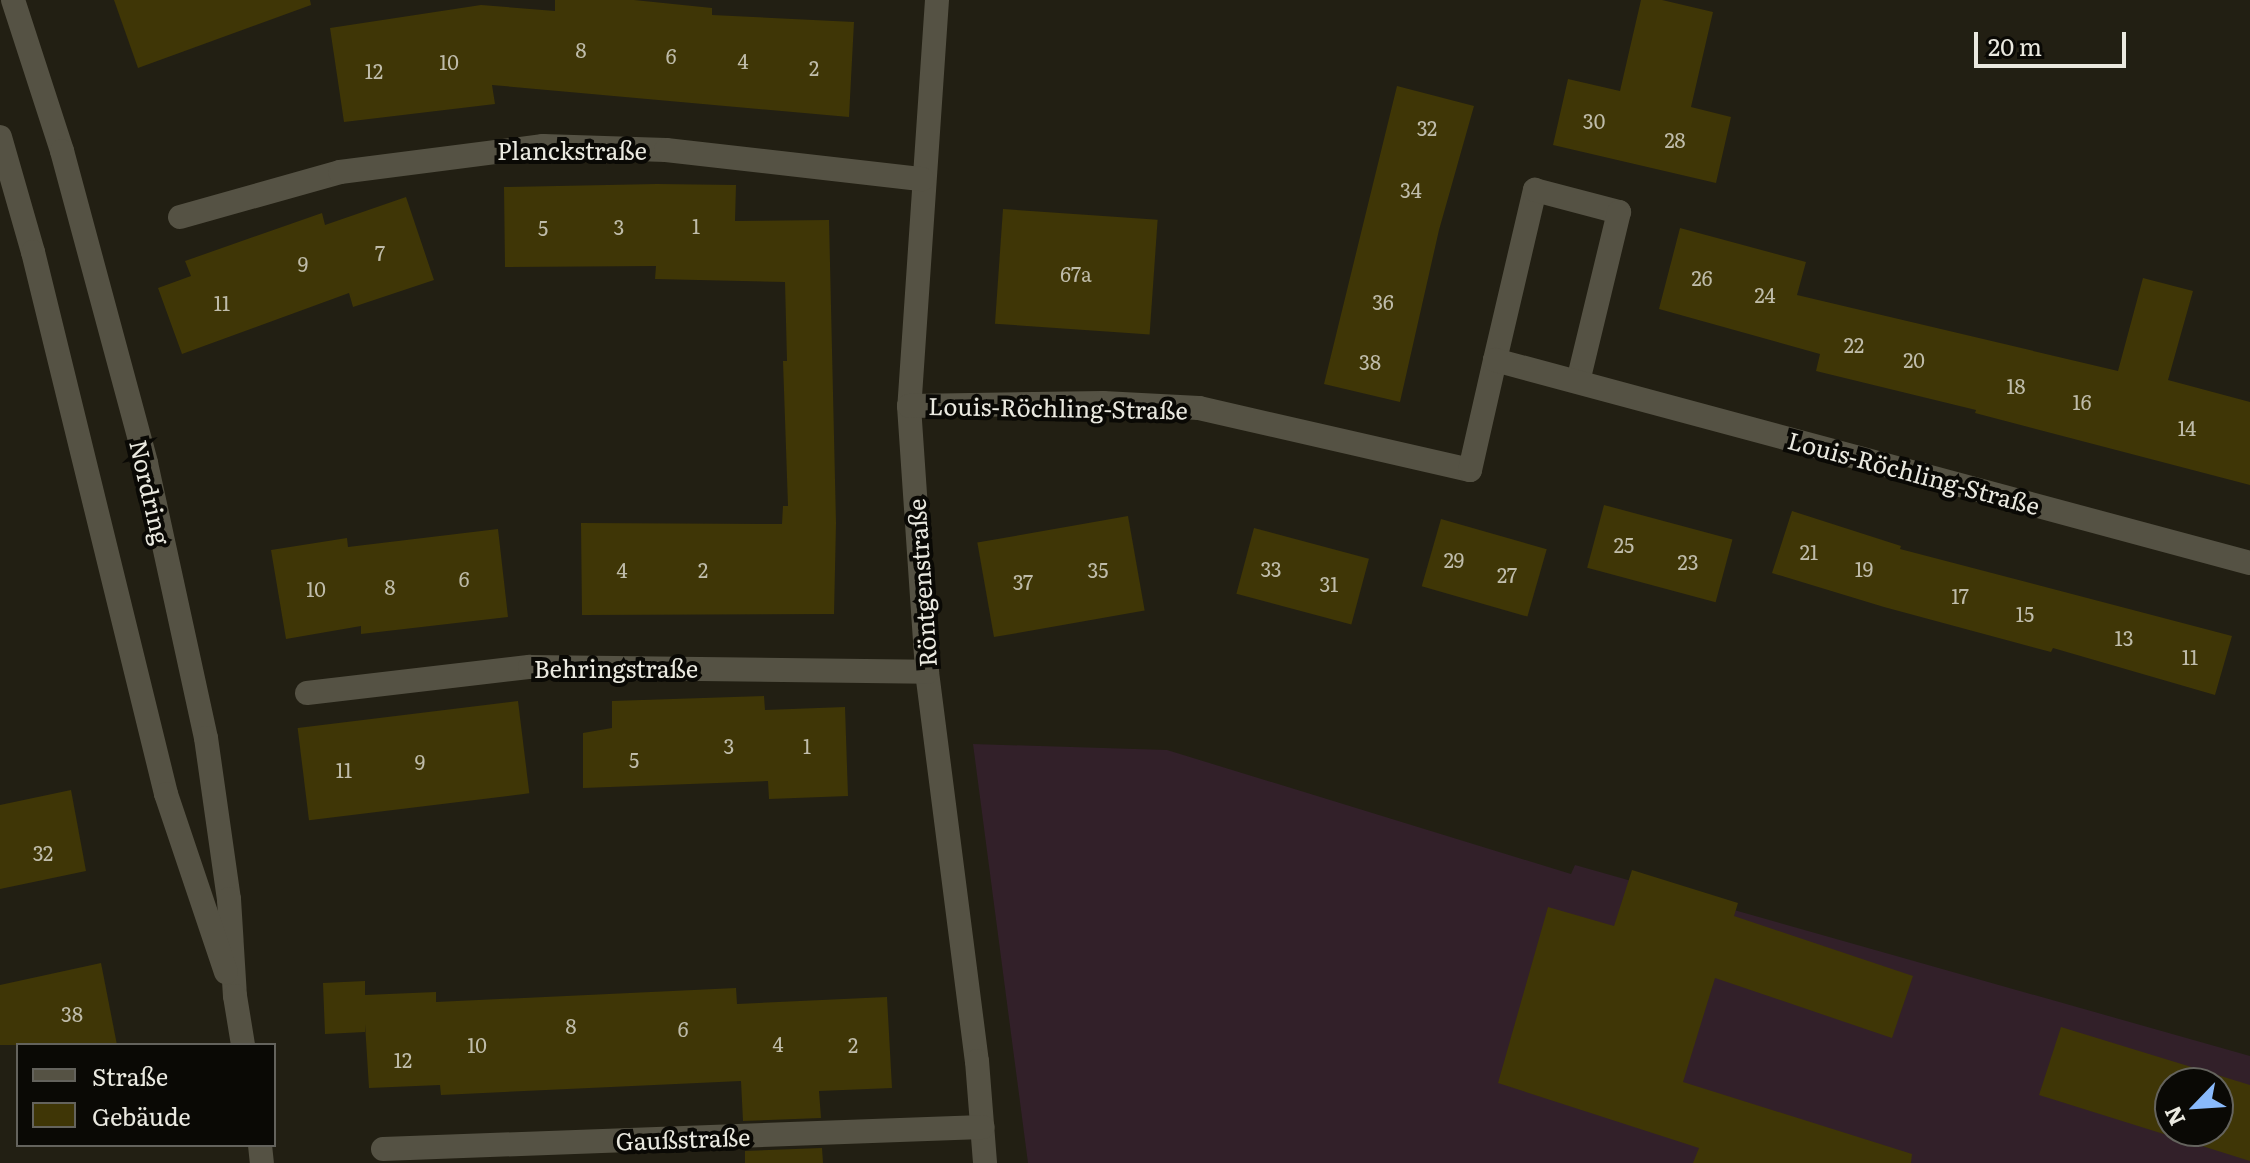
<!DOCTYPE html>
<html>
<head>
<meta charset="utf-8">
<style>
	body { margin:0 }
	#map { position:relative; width:2250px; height:1163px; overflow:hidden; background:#221f13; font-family:Literata,serif }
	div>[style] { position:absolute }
	.commercial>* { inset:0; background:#322029 }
	.building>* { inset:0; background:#3f3606; transform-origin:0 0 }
	.street>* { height:24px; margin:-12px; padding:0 12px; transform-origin:12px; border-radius:12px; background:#555244 }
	span { translate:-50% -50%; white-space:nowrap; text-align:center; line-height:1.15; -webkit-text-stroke:8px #0a0905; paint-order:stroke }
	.number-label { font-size:20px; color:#bfbcaa }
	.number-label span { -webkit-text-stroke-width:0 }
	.street-label { font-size:24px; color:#eae9e0 }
	.legend { position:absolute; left:16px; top:1043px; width:260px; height:104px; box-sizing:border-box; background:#0a0905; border:2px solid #64635d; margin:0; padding:10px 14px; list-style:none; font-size:24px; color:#eae9e0 }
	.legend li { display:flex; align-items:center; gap:16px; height:40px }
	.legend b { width:40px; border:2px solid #64635d }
	.north { position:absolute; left:2154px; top:1067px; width:80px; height:80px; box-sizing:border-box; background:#0a0905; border:2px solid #64635d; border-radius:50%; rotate:245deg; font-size:22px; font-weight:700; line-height:32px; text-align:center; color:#eae9e0 }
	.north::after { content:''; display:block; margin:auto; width:28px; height:36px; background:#89bafc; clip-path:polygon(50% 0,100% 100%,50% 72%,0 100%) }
	.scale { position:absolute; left:1974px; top:32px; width:152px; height:36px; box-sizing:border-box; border:4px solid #eae9e0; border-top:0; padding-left:10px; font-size:24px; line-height:28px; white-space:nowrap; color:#eae9e0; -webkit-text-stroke:6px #0a0905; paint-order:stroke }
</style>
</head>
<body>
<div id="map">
	<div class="commercial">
		<div style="clip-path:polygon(evenodd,973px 744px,1167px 750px,1571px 874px,1575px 865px,2250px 1056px,2250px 1163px,1028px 1163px,973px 744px,2170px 1083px,2218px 1083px,2218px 1131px,2170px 1131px,2170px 1083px)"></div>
	</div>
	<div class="building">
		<div style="clip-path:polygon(114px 0,310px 0,311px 5px,138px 68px)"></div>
		<div style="clip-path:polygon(555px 0,634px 0,712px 8px,712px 15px,854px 22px,849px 117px,492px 85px,495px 104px,344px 122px,330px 28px,481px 5px,555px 11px)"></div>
		<div style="clip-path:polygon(1641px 0,1662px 0,1713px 12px,1691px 107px,1731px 117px,1716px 183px,1553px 145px,1568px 79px,1620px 91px)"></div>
		<div style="clip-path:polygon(1397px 86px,1474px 106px,1439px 230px,1400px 402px,1324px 384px)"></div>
		<div style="clip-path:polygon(657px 184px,736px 185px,735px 221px,829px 220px,836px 523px,834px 614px,582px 615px,581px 523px,782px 524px,783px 506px,788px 506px,783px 361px,787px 361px,785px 282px,655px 279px,656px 266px,505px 267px,504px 187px)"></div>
		<div style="clip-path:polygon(406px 197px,434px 280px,353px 307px,349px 293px,182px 354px,158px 288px,191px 276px,185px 261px,322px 213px,325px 225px)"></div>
		<div style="left:1003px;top:209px;width:155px;height:115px;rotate:4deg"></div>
		<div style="clip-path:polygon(1680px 228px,1806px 262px,1797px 295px,2118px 371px,2143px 278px,2193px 291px,2168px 380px,2250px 402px,2250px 485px,1975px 413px,1976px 410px,1816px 371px,1820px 354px,1659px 309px)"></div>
		<div style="left:1604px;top:505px;width:133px;height:65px;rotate:15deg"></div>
		<div style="clip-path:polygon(1792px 511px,1901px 546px,1900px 549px,2232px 636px,2215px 695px,2053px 648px,2051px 652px,1884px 607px,1772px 573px)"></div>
		<div style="left:1128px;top:516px;width:96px;height:153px;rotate:80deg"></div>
		<div style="left:1441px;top:519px;width:110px;height:70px;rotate:16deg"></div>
		<div style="left:1254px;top:528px;width:119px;height:68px;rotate:15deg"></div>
		<div style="clip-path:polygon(498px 529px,508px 617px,361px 634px,361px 626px,286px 639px,271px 550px,347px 538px,348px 547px)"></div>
		<div style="clip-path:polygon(764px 696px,765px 710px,845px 707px,848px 796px,769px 799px,768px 781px,583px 788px,583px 733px,612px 728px,612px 701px)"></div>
		<div style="left:518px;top:701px;width:93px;height:222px;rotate:83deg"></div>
		<div style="clip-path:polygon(71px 790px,86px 871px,0 889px,0 805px)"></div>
		<div style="clip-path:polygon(1632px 870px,1738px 903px,1734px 916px,1913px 976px,1892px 1038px,1715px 978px,1683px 1082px,1912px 1154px,1911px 1163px,1693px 1163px,1699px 1148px,1498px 1083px,1548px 907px,1614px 926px)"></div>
		<div style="clip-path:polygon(101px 963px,117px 1045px,0 1045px,0 985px)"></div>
		<div style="clip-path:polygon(365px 981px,365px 995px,436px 992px,436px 1002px,736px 988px,737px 1004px,887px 997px,892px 1088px,819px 1091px,821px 1118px,743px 1121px,741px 1081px,441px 1095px,440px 1085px,369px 1088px,365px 1024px,365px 1032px,325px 1034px,323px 983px)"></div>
		<div style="clip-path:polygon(evenodd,2061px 1027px,2250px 1085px,2250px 1161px,2039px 1095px,2061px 1027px,2170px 1083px,2218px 1083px,2218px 1131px,2170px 1131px,2170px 1083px)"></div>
		<div style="clip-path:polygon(822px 1148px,823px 1163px,745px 1163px,745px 1151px)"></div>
	</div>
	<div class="street">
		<div style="left:13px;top:0;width:159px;rotate:72deg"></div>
		<div style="left:62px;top:151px;width:323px;rotate:74.9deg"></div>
		<div style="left:146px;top:463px;width:281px;rotate:77.7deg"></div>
		<div style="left:206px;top:738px;width:163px;rotate:81.9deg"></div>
		<div style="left:229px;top:899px;width:97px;rotate:86.5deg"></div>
		<div style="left:235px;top:996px;width:50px;rotate:80.7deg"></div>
		<div style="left:937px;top:0;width:407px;rotate:93.9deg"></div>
		<div style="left:909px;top:406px;width:267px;rotate:86.1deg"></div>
		<div style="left:927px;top:672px;width:392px;rotate:82.7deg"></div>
		<div style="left:977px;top:1061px;width:102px;rotate:85.5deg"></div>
		<div style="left:0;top:137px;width:120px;rotate:74deg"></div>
		<div style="left:33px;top:252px;width:558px;rotate:76.21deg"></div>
		<div style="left:166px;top:794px;width:188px;rotate:71.4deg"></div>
		<div style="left:180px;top:217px;width:166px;rotate:-15.7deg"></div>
		<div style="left:340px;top:172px;width:205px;rotate:-7.3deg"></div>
		<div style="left:543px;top:146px;width:123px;rotate:1.9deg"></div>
		<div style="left:666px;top:150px;width:258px;rotate:6.5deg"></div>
		<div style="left:1495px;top:360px;width:175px;rotate:-76.8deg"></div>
		<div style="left:1535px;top:190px;width:87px;rotate:14.7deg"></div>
		<div style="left:1619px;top:212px;width:174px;rotate:103.6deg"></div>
		<div style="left:909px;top:406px;width:194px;rotate:-0.9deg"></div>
		<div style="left:1103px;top:403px;width:96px;rotate:3deg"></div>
		<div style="left:1199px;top:408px;width:278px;rotate:12.9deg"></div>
		<div style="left:1470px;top:470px;width:113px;rotate:-77.2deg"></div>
		<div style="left:1495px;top:360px;width:782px;rotate:15.05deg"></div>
		<div style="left:307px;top:693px;width:225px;rotate:-6.7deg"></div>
		<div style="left:530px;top:667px;width:397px;rotate:0.7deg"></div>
		<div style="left:260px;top:1145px;width:18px;rotate:84deg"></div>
		<div style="left:383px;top:1149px;width:600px;rotate:-2.1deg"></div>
	</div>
	<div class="number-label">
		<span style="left:581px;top:49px">8</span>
		<span style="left:671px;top:55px">6</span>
		<span style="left:743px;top:60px">4</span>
		<span style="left:449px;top:61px">10</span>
		<span style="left:814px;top:67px">2</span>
		<span style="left:374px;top:70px">12</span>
		<span style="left:1594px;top:120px">30</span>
		<span style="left:1427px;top:127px">32</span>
		<span style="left:1675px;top:139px">28</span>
		<span style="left:1411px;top:189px">34</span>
		<span style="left:696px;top:225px">1</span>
		<span style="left:619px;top:226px">3</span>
		<span style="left:543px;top:227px">5</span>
		<span style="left:380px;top:252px">7</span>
		<span style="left:303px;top:263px">9</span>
		<span style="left:1076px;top:273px">67a</span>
		<span style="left:1702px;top:277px">26</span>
		<span style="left:1765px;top:294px">24</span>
		<span style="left:1383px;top:301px">36</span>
		<span style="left:222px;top:302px">11</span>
		<span style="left:1854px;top:344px">22</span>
		<span style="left:1914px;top:359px">20</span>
		<span style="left:1370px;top:361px">38</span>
		<span style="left:2016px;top:385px">18</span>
		<span style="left:2082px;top:401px">16</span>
		<span style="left:2187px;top:427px">14</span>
		<span style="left:1624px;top:544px">25</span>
		<span style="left:1809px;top:551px">21</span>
		<span style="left:1454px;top:559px">29</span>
		<span style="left:1688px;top:561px">23</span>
		<span style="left:1271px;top:568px">33</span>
		<span style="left:1864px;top:568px">19</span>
		<span style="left:622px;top:569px">4</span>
		<span style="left:703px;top:569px">2</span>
		<span style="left:1098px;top:569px">35</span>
		<span style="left:1507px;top:574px">27</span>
		<span style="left:464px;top:578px">6</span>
		<span style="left:1023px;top:581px">37</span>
		<span style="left:1329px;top:583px">31</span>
		<span style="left:390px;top:586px">8</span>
		<span style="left:316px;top:588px">10</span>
		<span style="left:1960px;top:595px">17</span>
		<span style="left:2025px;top:613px">15</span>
		<span style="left:2124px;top:637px">13</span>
		<span style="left:2190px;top:656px">11</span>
		<span style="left:729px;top:745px">3</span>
		<span style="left:807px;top:745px">1</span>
		<span style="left:634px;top:759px">5</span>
		<span style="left:420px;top:761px">9</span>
		<span style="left:344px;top:769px">11</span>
		<span style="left:43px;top:852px">32</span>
		<span style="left:72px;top:1013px">38</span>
		<span style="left:571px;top:1025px">8</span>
		<span style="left:683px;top:1028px">6</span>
		<span style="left:778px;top:1043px">4</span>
		<span style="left:477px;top:1044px">10</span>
		<span style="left:853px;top:1044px">2</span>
		<span style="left:403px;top:1059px">12</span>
	</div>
	<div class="street-label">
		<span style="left:572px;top:150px">Planckstraße</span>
		<span style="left:1058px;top:407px;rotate:1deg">Louis-Röchling-Straße</span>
		<span style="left:1914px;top:472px;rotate:15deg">Louis-Röchling-Straße</span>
		<span style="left:151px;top:492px;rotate:77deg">Nordring</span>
		<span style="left:921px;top:583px;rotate:-94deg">Röntgenstraße</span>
		<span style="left:616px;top:668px">Behringstraße</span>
		<span style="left:683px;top:1138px;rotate:-2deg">Gaußstraße</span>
	</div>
	<ul class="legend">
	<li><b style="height:10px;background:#555244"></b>Straße</li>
	<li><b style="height:22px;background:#3f3606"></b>Gebäude</li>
	</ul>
	<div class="north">N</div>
	<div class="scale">20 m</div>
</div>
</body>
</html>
